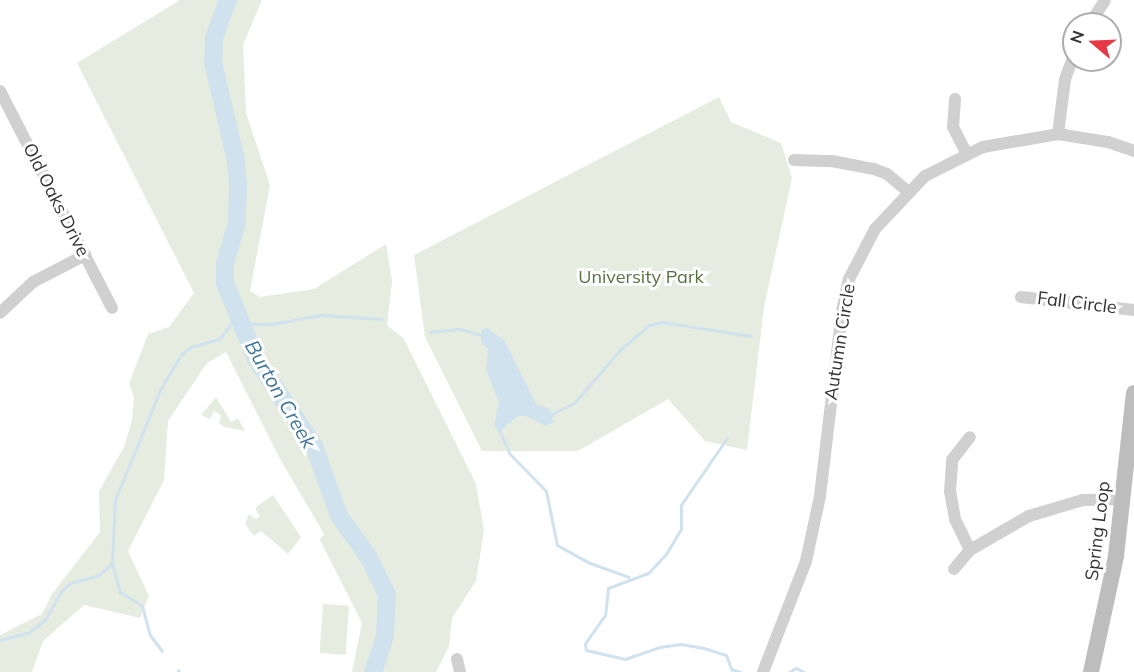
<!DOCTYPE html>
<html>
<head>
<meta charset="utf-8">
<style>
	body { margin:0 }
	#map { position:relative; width:1134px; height:672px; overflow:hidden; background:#fff; font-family:Mulish,sans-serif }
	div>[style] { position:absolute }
	.green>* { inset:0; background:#e6ecdf; transform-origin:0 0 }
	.water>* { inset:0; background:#cfe2ee }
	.stream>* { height:3px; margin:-1.5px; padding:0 1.5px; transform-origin:1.5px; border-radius:1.5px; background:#cfe2ee }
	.river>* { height:18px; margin:-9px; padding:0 9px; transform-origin:9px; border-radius:9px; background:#cfe2ee }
	.street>* { height:12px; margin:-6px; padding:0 6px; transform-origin:6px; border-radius:6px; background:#d0d0d0 }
	.secondary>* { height:16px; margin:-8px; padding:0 8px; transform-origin:8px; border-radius:8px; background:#bdbdbd }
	span { translate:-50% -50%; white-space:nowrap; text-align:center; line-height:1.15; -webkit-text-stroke:6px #fff; paint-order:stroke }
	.street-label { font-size:18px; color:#333 }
	.park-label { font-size:18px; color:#56703f }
	.water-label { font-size:20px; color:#3f7597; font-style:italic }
	.north { position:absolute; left:1062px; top:12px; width:60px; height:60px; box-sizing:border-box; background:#fff; border:2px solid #adadad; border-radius:50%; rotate:289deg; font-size:16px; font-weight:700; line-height:24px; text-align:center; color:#333 }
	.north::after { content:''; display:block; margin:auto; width:21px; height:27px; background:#e63946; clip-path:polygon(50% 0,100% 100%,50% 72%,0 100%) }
</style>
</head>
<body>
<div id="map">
	<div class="green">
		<div style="clip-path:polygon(180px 0,262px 0,243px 45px,246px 113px,270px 185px,250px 291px,260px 297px,314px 289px,386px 244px,392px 281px,387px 325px,404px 339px,476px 484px,484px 530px,476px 581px,452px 618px,449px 646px,436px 672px,352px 672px,362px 623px,320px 540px,324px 534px,279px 457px,226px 352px,207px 363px,168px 421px,164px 480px,128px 551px,149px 596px,140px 618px,84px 605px,43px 641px,32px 672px,0 672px,0 635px,42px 614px,52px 594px,100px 532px,99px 491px,124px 447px,132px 420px,134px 397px,129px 384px,148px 334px,169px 327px,194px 293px,77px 63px)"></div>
		<div style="clip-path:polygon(719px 97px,731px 122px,781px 143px,792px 178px,764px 307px,747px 450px,705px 441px,668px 399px,578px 451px,482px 451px,425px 337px,414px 255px)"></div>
		<div style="clip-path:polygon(222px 390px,216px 397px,231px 422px,238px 418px,245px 431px,224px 427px,219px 423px,221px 415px,214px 411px,210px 419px,201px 415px,221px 391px)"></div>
		<div style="clip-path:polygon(273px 495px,301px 537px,288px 554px,261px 531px,254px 536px,245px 524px,249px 514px,256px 519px,260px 516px,255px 508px)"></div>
		<div style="left:323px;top:604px;width:26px;height:49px;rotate:4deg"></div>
	</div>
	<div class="water">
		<div style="clip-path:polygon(487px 328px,504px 340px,536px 404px,550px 409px,554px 422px,546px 426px,526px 416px,518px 416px,499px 432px,494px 426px,499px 402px,486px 370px,488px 349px,481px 343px,482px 329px)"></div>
	</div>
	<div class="stream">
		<div style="left:239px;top:323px;width:33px;rotate:2deg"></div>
		<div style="left:272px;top:324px;width:49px;rotate:-10.6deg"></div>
		<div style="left:320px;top:315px;width:62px;rotate:3.7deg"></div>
		<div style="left:430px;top:332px;width:30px;rotate:-6deg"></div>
		<div style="left:460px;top:329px;width:25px;rotate:16deg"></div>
		<div style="left:550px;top:415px;width:28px;rotate:-27deg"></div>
		<div style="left:575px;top:402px;width:69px;rotate:-49.1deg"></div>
		<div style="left:620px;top:350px;width:38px;rotate:-41deg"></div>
		<div style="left:649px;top:325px;width:13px;rotate:-13deg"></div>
		<div style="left:662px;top:322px;width:90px;rotate:8.9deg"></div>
		<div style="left:499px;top:429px;width:26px;rotate:67deg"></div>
		<div style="left:509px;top:453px;width:53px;rotate:45.8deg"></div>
		<div style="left:546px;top:491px;width:55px;rotate:78.5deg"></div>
		<div style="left:557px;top:545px;width:38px;rotate:29deg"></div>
		<div style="left:590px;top:563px;width:41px;rotate:19.7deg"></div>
		<div style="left:727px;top:438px;width:81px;rotate:124.5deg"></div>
		<div style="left:681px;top:505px;width:24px;rotate:90deg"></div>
		<div style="left:681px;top:529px;width:29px;rotate:121deg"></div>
		<div style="left:666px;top:554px;width:26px;rotate:133deg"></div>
		<div style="left:648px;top:573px;width:43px;rotate:159.4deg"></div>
		<div style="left:608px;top:588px;width:27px;rotate:96deg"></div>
		<div style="left:605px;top:615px;width:35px;rotate:125deg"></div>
		<div style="left:585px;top:644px;width:6px;rotate:81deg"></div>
		<div style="left:586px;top:650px;width:40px;rotate:13deg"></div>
		<div style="left:625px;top:659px;width:37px;rotate:-19deg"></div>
		<div style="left:660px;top:647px;width:21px;rotate:-8deg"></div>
		<div style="left:681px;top:644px;width:23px;rotate:10deg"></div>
		<div style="left:704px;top:648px;width:23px;rotate:18deg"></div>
		<div style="left:726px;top:655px;width:15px;rotate:70deg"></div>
		<div style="left:731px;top:669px;width:10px;rotate:17deg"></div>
		<div style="left:112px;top:563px;width:30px;rotate:75deg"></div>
		<div style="left:120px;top:592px;width:26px;rotate:32deg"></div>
		<div style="left:142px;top:606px;width:30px;rotate:75deg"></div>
		<div style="left:150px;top:635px;width:20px;rotate:53deg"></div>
		<div style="left:0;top:640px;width:30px;rotate:-15deg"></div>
		<div style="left:29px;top:632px;width:20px;rotate:-37deg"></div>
		<div style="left:45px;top:620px;width:31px;rotate:-61deg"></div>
		<div style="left:60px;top:593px;width:14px;rotate:-45deg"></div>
		<div style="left:70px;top:583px;width:30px;rotate:-15deg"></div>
		<div style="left:99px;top:575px;width:18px;rotate:-43deg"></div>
		<div style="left:112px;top:563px;width:63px;rotate:-87.3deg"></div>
		<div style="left:115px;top:500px;width:121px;rotate:-67.7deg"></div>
		<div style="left:161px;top:388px;width:39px;rotate:-59deg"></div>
		<div style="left:181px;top:355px;width:13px;rotate:-39deg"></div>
		<div style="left:191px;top:347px;width:29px;rotate:-16deg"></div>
		<div style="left:219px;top:339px;width:28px;rotate:-51deg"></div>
		<div style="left:178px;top:670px;width:2px;rotate:63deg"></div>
		<div style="left:789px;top:672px;width:8px;rotate:-30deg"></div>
		<div style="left:796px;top:668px;width:9px;rotate:27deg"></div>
	</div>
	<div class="river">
		<div style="left:228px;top:0;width:40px;rotate:110.2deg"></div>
		<div style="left:214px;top:38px;width:24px;rotate:92deg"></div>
		<div style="left:213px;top:62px;width:102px;rotate:76.9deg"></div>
		<div style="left:236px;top:161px;width:24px;rotate:85deg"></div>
		<div style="left:238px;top:185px;width:37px;rotate:92deg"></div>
		<div style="left:237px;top:222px;width:44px;rotate:105.9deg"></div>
		<div style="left:225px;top:264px;width:19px;rotate:90deg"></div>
		<div style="left:225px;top:283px;width:82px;rotate:67.8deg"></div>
		<div style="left:256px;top:359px;width:105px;rotate:56.3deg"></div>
		<div style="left:314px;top:446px;width:74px;rotate:70.3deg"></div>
		<div style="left:339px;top:516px;width:49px;rotate:54.1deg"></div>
		<div style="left:368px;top:556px;width:43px;rotate:64deg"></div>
		<div style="left:387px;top:595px;width:41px;rotate:92.8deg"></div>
		<div style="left:385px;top:636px;width:38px;rotate:108deg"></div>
	</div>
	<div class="street">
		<div style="left:1090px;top:24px;width:28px;rotate:-58deg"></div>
		<div style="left:0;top:91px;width:244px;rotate:62.7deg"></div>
		<div style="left:955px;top:99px;width:28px;rotate:94deg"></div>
		<div style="left:953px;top:127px;width:29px;rotate:63deg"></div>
		<div style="left:1058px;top:134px;width:55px;rotate:-82.7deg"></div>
		<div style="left:1065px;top:79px;width:25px;rotate:-69deg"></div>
		<div style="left:794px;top:160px;width:38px;rotate:2deg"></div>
		<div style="left:832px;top:161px;width:43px;rotate:10.8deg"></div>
		<div style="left:874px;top:169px;width:14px;rotate:21deg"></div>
		<div style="left:887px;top:174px;width:26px;rotate:40deg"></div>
		<div style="left:1021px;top:297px;width:114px;rotate:6.6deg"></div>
		<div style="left:0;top:313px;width:45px;rotate:-43.2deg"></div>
		<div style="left:33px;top:282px;width:59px;rotate:-27.4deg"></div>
		<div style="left:970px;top:550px;width:34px;rotate:-116deg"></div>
		<div style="left:955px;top:519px;width:27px;rotate:-100deg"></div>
		<div style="left:950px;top:492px;width:32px;rotate:-86deg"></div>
		<div style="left:952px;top:460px;width:29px;rotate:-52deg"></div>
		<div style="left:954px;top:569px;width:25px;rotate:-50deg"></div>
		<div style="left:970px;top:550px;width:68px;rotate:-30deg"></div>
		<div style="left:1029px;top:516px;width:56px;rotate:-16.5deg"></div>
		<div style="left:1083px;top:500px;width:39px;rotate:-1deg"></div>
		<div style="left:457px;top:659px;width:13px;rotate:77deg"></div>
		<div style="left:763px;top:672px;width:119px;rotate:-68.8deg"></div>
		<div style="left:806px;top:561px;width:66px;rotate:-77.8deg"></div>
		<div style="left:820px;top:496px;width:186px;rotate:-83.2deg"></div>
		<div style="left:842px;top:311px;width:33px;rotate:-78deg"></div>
		<div style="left:849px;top:279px;width:56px;rotate:-62.5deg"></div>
		<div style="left:875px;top:229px;width:73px;rotate:-46.7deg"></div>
		<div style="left:925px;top:176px;width:65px;rotate:-26.6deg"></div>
		<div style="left:983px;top:147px;width:76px;rotate:-9.8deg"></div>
		<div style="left:1058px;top:134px;width:51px;rotate:9.1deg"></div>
		<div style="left:1108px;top:142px;width:28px;rotate:19deg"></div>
	</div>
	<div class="secondary">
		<div style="left:1091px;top:672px;width:119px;rotate:-77.8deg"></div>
		<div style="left:1116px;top:556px;width:164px;rotate:-83.7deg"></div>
	</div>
	<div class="street-label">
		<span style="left:56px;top:200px;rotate:63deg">Old Oaks Drive</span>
		<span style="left:1077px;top:303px;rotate:7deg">Fall Circle</span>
		<span style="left:840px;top:342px;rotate:-81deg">Autumn Circle</span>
		<span style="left:1098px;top:531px;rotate:-83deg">Spring Loop</span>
	</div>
	<div class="park-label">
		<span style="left:641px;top:277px">University Park</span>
	</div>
	<div class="water-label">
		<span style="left:281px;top:394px;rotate:60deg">Burton Creek</span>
	</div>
	<div class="north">N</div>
</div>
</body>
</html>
